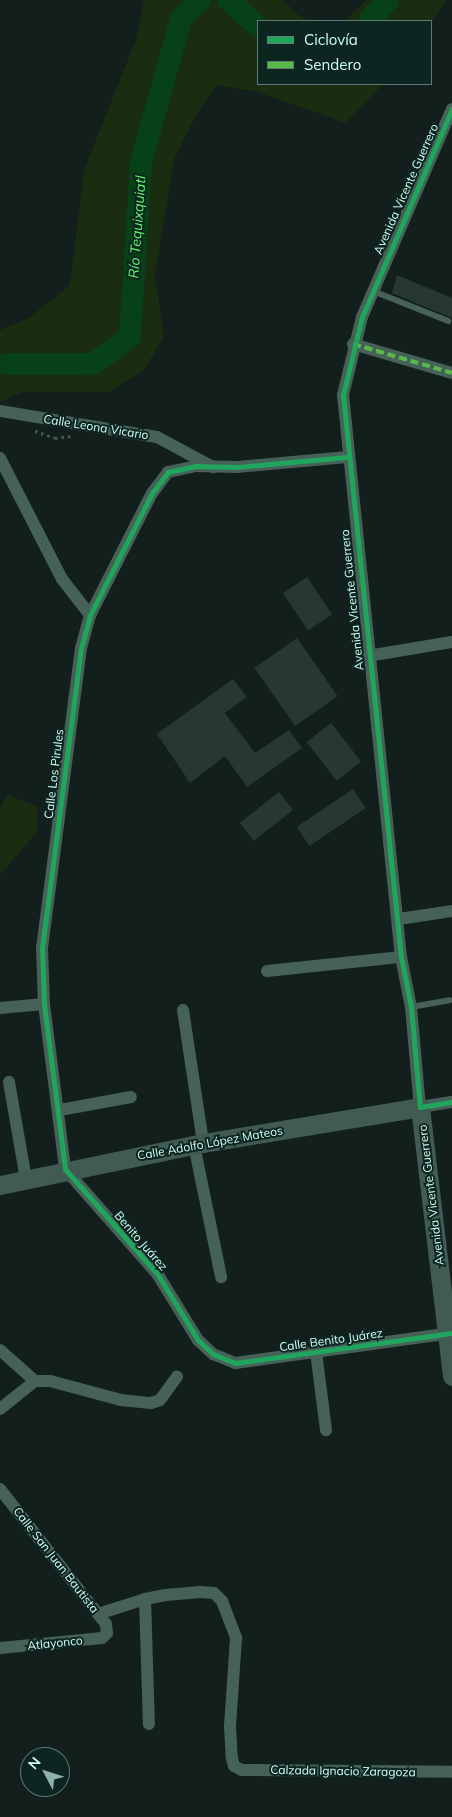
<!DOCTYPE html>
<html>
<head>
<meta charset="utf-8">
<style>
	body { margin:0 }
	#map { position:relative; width:452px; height:1817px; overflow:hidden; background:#121f1c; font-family:Mulish,sans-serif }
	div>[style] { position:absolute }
	.green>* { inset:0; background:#1b2d11 }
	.river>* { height:22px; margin:-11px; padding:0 11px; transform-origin:11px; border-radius:11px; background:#074117 }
	.building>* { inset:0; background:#273734; transform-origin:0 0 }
	.path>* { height:2.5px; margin-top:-1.25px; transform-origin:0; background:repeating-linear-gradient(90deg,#455b4a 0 2.5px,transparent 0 6.5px) }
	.lane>* { height:6px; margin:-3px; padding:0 3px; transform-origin:3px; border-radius:3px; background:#466158 }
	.street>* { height:12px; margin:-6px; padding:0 6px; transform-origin:6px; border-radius:6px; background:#466158 }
	.secondary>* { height:19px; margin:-9.5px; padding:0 9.5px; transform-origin:9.5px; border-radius:9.5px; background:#415b53 }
	.quiet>* { height:4px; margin-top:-2px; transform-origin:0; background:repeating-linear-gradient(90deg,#58b947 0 8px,transparent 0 12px) }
	.cycleway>* { height:5px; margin:-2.5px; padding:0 2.5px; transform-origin:2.5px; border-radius:2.5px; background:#20a55d }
	span { translate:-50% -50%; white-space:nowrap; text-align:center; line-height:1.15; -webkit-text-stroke:4px #0c2520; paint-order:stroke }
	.street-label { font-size:12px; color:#d0fff3 }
	.water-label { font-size:14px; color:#5eff6c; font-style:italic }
	.legend { position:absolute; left:257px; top:20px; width:175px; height:65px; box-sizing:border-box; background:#0c2520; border:1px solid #5a7c74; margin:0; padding:6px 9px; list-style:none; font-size:15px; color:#d0fff3 }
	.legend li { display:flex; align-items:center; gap:10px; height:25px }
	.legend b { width:25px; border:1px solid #5a7c74 }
	.north { position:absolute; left:20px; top:1747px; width:50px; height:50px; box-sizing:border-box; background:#0c2520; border:1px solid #5a7c74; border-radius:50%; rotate:310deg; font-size:14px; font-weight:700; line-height:20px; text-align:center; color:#d0fff3 }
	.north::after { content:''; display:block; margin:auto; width:18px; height:22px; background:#8eb1a8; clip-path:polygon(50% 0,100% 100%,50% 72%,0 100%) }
</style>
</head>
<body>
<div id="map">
	<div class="green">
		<div style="clip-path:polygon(144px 0,283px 0,299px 16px,312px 21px,258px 21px,258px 84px,383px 84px,346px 123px,258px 92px,217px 85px,196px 115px,175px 157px,155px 274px,164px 337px,143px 371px,109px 392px,22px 392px,0 402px,0 330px,29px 318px,70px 285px,84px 170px,137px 37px)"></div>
		<div style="clip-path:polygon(367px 0,447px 0,431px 22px,345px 21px)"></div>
		<div style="clip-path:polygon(8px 795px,38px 807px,38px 831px,0 875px,0 807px)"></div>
	</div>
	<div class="river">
		<div style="left:228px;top:0;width:40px;rotate:41deg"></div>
		<div style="left:369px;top:21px;width:28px;rotate:-48deg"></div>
		<div style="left:8px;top:364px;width:85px"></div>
		<div style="left:93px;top:364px;width:46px;rotate:-36.1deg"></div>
		<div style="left:130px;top:337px;width:175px;rotate:-86.4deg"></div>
		<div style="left:141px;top:162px;width:148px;rotate:-74.4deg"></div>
		<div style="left:181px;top:19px;width:27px;rotate:-45deg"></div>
	</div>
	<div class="building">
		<div style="clip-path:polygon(397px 275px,452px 298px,452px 318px,392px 293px)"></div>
		<div style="left:307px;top:577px;width:45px;height:29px;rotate:56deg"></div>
		<div style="left:297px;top:638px;width:71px;height:52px;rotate:55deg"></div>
		<div style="clip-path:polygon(233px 679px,247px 697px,225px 713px,255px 753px,289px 730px,302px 748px,247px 787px,225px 756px,190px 783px,157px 734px)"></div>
		<div style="left:331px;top:723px;width:49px;height:31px;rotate:52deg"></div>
		<div style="left:353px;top:789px;width:23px;height:68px;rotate:56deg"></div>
		<div style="left:279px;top:792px;width:23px;height:50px;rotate:52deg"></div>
	</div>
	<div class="path">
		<div style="left:35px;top:431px;width:21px;rotate:19deg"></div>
		<div style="left:55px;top:438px;width:16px;rotate:-7deg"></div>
	</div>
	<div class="lane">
		<div style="left:373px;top:291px;width:81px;rotate:21.8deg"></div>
		<div style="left:411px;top:1007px;width:39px;rotate:-10deg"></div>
	</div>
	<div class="street">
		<div style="left:452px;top:109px;width:227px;rotate:113.4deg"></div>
		<div style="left:362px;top:317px;width:80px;rotate:103.7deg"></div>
		<div style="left:343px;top:395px;width:565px;rotate:84.11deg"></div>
		<div style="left:401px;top:957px;width:51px;rotate:78.7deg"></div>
		<div style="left:411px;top:1007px;width:100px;rotate:84.9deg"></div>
		<div style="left:420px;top:1107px;width:32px;rotate:-9deg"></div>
		<div style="left:353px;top:344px;width:103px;rotate:16.3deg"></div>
		<div style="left:0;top:411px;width:159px;rotate:9.4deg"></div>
		<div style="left:157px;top:437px;width:64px;rotate:28.2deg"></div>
		<div style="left:347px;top:457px;width:109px;rotate:174.8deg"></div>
		<div style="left:238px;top:467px;width:42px;rotate:-178.6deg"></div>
		<div style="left:196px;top:466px;width:29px;rotate:168deg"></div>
		<div style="left:168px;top:472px;width:26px;rotate:127deg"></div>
		<div style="left:152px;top:493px;width:137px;rotate:116.9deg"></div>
		<div style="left:90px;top:615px;width:34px;rotate:105deg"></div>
		<div style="left:81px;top:648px;width:302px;rotate:97.4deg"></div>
		<div style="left:42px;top:947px;width:57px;rotate:88deg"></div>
		<div style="left:44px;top:1004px;width:166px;rotate:82.7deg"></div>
		<div style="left:65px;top:1169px;width:141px;rotate:48.7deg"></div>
		<div style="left:158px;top:1275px;width:76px;rotate:58.4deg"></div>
		<div style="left:198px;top:1340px;width:21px;rotate:43deg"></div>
		<div style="left:213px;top:1354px;width:24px;rotate:22deg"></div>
		<div style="left:235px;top:1363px;width:219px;rotate:-7.9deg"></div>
		<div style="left:0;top:458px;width:136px;rotate:62.9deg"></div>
		<div style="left:62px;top:579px;width:46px;rotate:52.1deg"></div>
		<div style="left:368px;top:656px;width:85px;rotate:-9.5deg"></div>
		<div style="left:399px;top:919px;width:54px;rotate:-8.6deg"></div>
		<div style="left:267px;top:971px;width:135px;rotate:-6deg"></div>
		<div style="left:0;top:1008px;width:44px;rotate:-5.2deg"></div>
		<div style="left:183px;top:1010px;width:134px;rotate:81.4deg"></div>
		<div style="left:9px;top:1082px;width:98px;rotate:80.1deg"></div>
		<div style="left:60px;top:1110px;width:72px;rotate:-10.4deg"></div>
		<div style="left:194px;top:1145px;width:135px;rotate:78.4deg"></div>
		<div style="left:0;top:1350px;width:47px;rotate:41.5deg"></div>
		<div style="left:316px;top:1352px;width:79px;rotate:82.7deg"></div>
		<div style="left:0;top:1409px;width:45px;rotate:-38.7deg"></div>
		<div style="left:35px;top:1381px;width:15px"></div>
		<div style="left:50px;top:1381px;width:73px;rotate:15deg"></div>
		<div style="left:121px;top:1400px;width:30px;rotate:6deg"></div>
		<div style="left:151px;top:1403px;width:9px;rotate:-18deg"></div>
		<div style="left:160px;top:1400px;width:29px;rotate:-54deg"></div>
		<div style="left:0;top:1489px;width:172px;rotate:51.9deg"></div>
		<div style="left:106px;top:1624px;width:9px;rotate:84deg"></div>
		<div style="left:107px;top:1633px;width:7px;rotate:135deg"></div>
		<div style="left:102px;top:1638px;width:102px;rotate:174.4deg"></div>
		<div style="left:145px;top:1599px;width:125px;rotate:88.2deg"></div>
		<div style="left:98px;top:1614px;width:49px;rotate:-17.7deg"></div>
		<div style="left:145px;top:1599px;width:21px;rotate:-11deg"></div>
		<div style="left:166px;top:1595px;width:34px;rotate:-5deg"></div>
		<div style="left:200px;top:1592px;width:14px;rotate:4deg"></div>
		<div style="left:214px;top:1593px;width:11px;rotate:45deg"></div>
		<div style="left:222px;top:1601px;width:40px;rotate:69deg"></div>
		<div style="left:236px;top:1638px;width:87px;rotate:93.9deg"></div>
		<div style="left:230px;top:1725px;width:33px;rotate:87deg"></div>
		<div style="left:232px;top:1758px;width:8px;rotate:76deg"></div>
		<div style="left:234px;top:1766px;width:9px;rotate:27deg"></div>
		<div style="left:242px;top:1770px;width:210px;rotate:0.5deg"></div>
	</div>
	<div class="secondary">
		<div style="left:0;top:1185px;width:207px;rotate:-11.7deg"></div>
		<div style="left:203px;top:1143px;width:220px;rotate:-9.4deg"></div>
		<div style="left:420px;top:1107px;width:271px;rotate:83.2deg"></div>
	</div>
	<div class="quiet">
		<div style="left:353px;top:344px;width:103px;rotate:16.3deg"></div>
	</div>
	<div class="cycleway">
		<div style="left:452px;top:109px;width:227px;rotate:113.4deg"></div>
		<div style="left:362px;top:317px;width:80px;rotate:103.7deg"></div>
		<div style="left:343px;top:395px;width:565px;rotate:84.11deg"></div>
		<div style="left:401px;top:957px;width:51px;rotate:78.7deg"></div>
		<div style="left:411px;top:1007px;width:100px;rotate:84.9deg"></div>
		<div style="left:420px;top:1107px;width:32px;rotate:-9deg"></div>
		<div style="left:347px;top:457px;width:109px;rotate:174.8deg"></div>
		<div style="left:238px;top:467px;width:42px;rotate:-178.6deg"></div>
		<div style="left:196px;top:466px;width:29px;rotate:168deg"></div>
		<div style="left:168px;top:472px;width:26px;rotate:127deg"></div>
		<div style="left:152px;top:493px;width:137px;rotate:116.9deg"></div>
		<div style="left:90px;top:615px;width:34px;rotate:105deg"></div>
		<div style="left:81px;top:648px;width:302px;rotate:97.4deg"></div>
		<div style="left:42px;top:947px;width:57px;rotate:88deg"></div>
		<div style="left:44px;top:1004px;width:166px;rotate:82.7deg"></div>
		<div style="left:65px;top:1169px;width:141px;rotate:48.7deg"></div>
		<div style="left:158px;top:1275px;width:76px;rotate:58.4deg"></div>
		<div style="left:198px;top:1340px;width:21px;rotate:43deg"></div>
		<div style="left:213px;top:1354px;width:24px;rotate:22deg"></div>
		<div style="left:235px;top:1363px;width:219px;rotate:-7.9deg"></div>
	</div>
	<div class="street-label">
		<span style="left:406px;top:189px;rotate:-66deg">Avenida Vicente Guerrero</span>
		<span style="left:96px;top:427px;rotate:9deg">Calle Leona Vicario</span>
		<span style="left:352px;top:600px;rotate:-96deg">Avenida Vicente Guerrero</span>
		<span style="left:54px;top:774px;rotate:-83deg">Calle Los Pirules</span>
		<span style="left:210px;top:1143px;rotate:-10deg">Calle Adolfo López Mateos</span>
		<span style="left:431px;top:1195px;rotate:-97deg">Avenida Vicente Guerrero</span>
		<span style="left:141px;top:1241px;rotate:49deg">Benito Juárez</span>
		<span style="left:331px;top:1340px;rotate:-8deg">Calle Benito Juárez</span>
		<span style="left:56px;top:1560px;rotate:52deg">Calle San Juan Bautista</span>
		<span style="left:55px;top:1643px;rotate:-6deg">Atlayonco</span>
		<span style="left:343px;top:1771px;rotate:1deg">Calzada Ignacio Zaragoza</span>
	</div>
	<div class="water-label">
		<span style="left:137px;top:227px;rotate:-86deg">Río Tequixquiatl</span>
	</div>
	<ul class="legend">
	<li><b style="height:6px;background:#20a55d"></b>Ciclovía</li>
	<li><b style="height:6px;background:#58b947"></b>Sendero</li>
	</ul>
	<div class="north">N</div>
</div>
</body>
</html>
